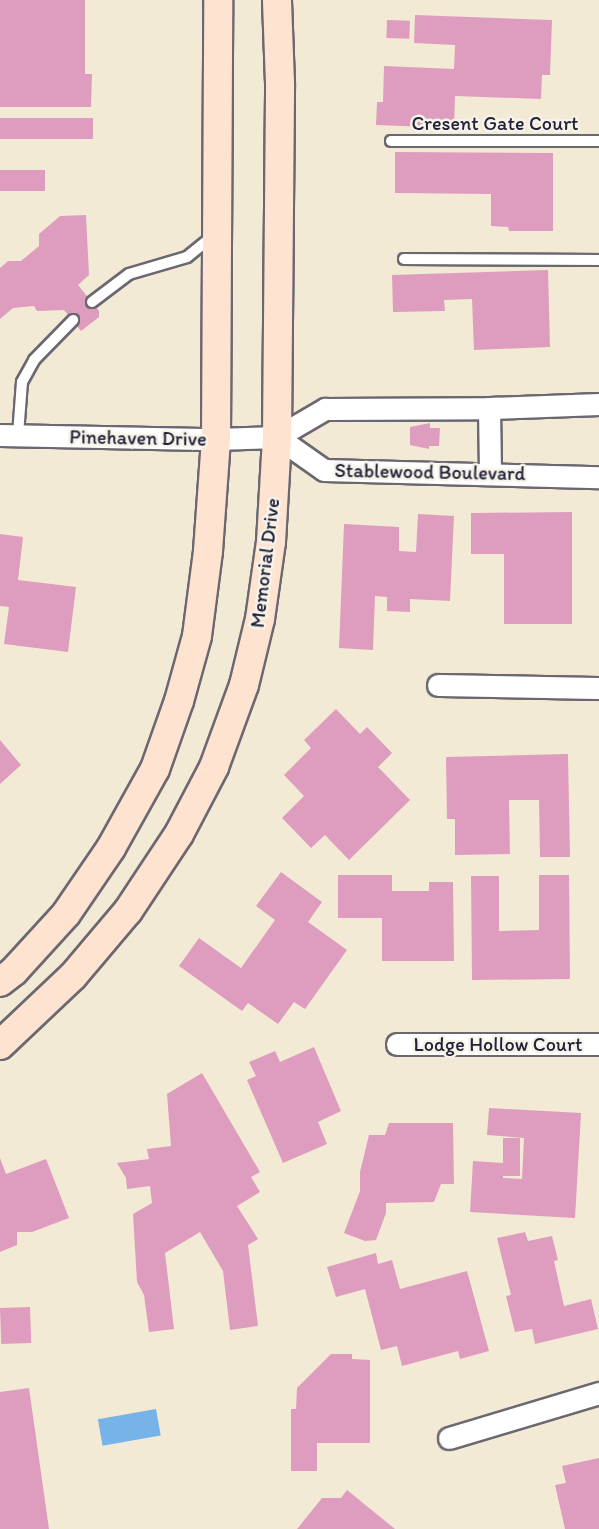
<!DOCTYPE html>
<html>
<head>
<meta charset="utf-8">
<style>
	body { margin:0 }
	#map { position:relative; width:599px; height:1529px; overflow:hidden; background:#f3ead5; font-family:Itim,sans-serif }
	div>[style] { position:absolute }
	.water>* { inset:0; background:#75b3e8; transform-origin:0 0 }
	.building>* { inset:0; background:#de9dbf; transform-origin:0 0 }
	.roads { filter:drop-shadow(2px 0 #6b6871) drop-shadow(-2px 0 #6b6871) drop-shadow(0 2px #6b6871) drop-shadow(0 -2px #6b6871) }
	.service>* { height:10px; margin:-5px; padding:0 5px; transform-origin:5px; border-radius:5px; background:#fff }
	.minor>* { height:21px; margin:-10.5px; padding:0 10.5px; transform-origin:10.5px; border-radius:10.5px; background:#fff }
	.secondary>* { height:28px; margin:-14px; padding:0 14px; transform-origin:14px; border-radius:14px; background:#fee3d1 }
	span { translate:-50% -50%; white-space:nowrap; text-align:center; line-height:1.15; -webkit-text-stroke:5px #f7f3e8; paint-order:stroke }
	.street-label { font-size:20px; color:#22223b }
</style>
</head>
<body>
<div id="map">
	<div class="water">
		<div style="left:156px;top:1409px;width:27px;height:59px;rotate:80deg"></div>
	</div>
	<div class="building">
		<div style="clip-path:polygon(0 0,85px 0,85px 74px,92px 74px,91px 107px,0 107px)"></div>
		<div style="clip-path:polygon(415px 15px,552px 20px,550px 75px,542px 75px,541px 99px,455px 96px,454px 128px,376px 125px,377px 102px,383px 102px,384px 66px,454px 69px,455px 45px,414px 43px)"></div>
		<div style="left:387px;top:20px;width:23px;height:18px;rotate:2deg"></div>
		<div style="left:0;top:118px;width:93px;height:21px"></div>
		<div style="clip-path:polygon(395px 152px,553px 153px,553px 231px,509px 231px,508px 227px,491px 226px,491px 194px,395px 193px)"></div>
		<div style="left:0;top:170px;width:45px;height:21px"></div>
		<div style="clip-path:polygon(86px 215px,89px 275px,78px 285px,99px 311px,99px 317px,81px 331px,64px 310px,37px 311px,34px 306px,13px 308px,0 319px,0 268px,8px 261px,21px 261px,39px 246px,39px 234px,60px 216px)"></div>
		<div style="clip-path:polygon(548px 270px,550px 347px,474px 350px,472px 299px,444px 300px,445px 311px,393px 312px,392px 275px)"></div>
		<div style="clip-path:polygon(430px 423px,430px 428px,440px 428px,439px 446px,429px 446px,429px 449px,410px 445px,410px 427px)"></div>
		<div style="clip-path:polygon(572px 512px,572px 624px,504px 624px,504px 554px,471px 554px,471px 513px)"></div>
		<div style="clip-path:polygon(418px 514px,454px 516px,450px 601px,410px 599px,410px 612px,387px 611px,387px 597px,375px 596px,373px 650px,339px 648px,344px 524px,399px 527px,399px 551px,416px 552px)"></div>
		<div style="clip-path:polygon(0 534px,23px 537px,18px 580px,76px 587px,68px 652px,4px 644px,9px 607px,0 606px)"></div>
		<div style="clip-path:polygon(336px 709px,360px 734px,367px 727px,392px 753px,378px 767px,410px 800px,349px 860px,325px 835px,311px 848px,282px 818px,304px 796px,284px 775px,311px 748px,304px 740px)"></div>
		<div style="clip-path:polygon(0 740px,21px 765px,0 784px)"></div>
		<div style="clip-path:polygon(568px 754px,570px 857px,540px 857px,539px 800px,509px 800px,510px 854px,455px 855px,455px 819px,447px 819px,446px 757px)"></div>
		<div style="clip-path:polygon(281px 872px,322px 902px,308px 922px,347px 950px,305px 1009px,294px 1002px,278px 1024px,248px 1003px,242px 1011px,179px 966px,199px 938px,241px 968px,275px 920px,256px 906px)"></div>
		<div style="clip-path:polygon(338px 875px,392px 875px,392px 891px,429px 891px,429px 882px,453px 882px,454px 961px,382px 961px,382px 918px,338px 918px)"></div>
		<div style="clip-path:polygon(539px 875px,569px 875px,570px 979px,472px 980px,471px 876px,499px 876px,499px 931px,539px 930px)"></div>
		<div style="clip-path:polygon(314px 1047px,341px 1111px,318px 1122px,327px 1144px,283px 1163px,247px 1080px,256px 1076px,249px 1062px,275px 1051px,280px 1062px)"></div>
		<div style="clip-path:polygon(202px 1073px,260px 1172px,251px 1177px,260px 1192px,237px 1206px,258px 1239px,248px 1245px,258px 1326px,230px 1330px,223px 1271px,200px 1232px,165px 1253px,174px 1329px,149px 1332px,144px 1295px,137px 1282px,133px 1214px,152px 1203px,150px 1186px,127px 1189px,126px 1178px,117px 1163px,149px 1159px,147px 1149px,171px 1146px,167px 1094px)"></div>
		<div style="clip-path:polygon(489px 1108px,581px 1113px,575px 1218px,470px 1212px,473px 1161px,503px 1163px,503px 1178px,522px 1179px,524px 1138px,487px 1135px)"></div>
		<div style="clip-path:polygon(389px 1123px,453px 1123px,454px 1184px,441px 1184px,434px 1202px,386px 1203px,386px 1213px,376px 1240px,365px 1241px,344px 1233px,360px 1191px,360px 1172px,369px 1135px,385px 1135px)"></div>
		<div style="left:503px;top:1138px;width:17px;height:38px"></div>
		<div style="clip-path:polygon(0 1158px,6px 1174px,46px 1159px,69px 1218px,32px 1232px,17px 1232px,17px 1245px,0 1252px)"></div>
		<div style="clip-path:polygon(525px 1232px,528px 1241px,552px 1236px,558px 1260px,554px 1261px,564px 1306px,591px 1299px,598px 1329px,535px 1344px,532px 1329px,515px 1332px,506px 1296px,511px 1295px,497px 1238px)"></div>
		<div style="clip-path:polygon(376px 1253px,378px 1264px,392px 1260px,400px 1289px,467px 1271px,489px 1351px,460px 1359px,458px 1351px,402px 1366px,397px 1346px,381px 1350px,365px 1289px,336px 1297px,327px 1267px)"></div>
		<div style="left:30px;top:1307px;width:36px;height:30px;rotate:88deg"></div>
		<div style="clip-path:polygon(331px 1354px,352px 1354px,352px 1359px,370px 1360px,370px 1443px,317px 1443px,317px 1471px,291px 1471px,291px 1409px,296px 1409px,297px 1388px)"></div>
		<div style="clip-path:polygon(29px 1388px,49px 1529px,0 1529px,0 1392px)"></div>
		<div style="clip-path:polygon(599px 1458px,599px 1529px,565px 1529px,555px 1485px,566px 1483px,562px 1466px)"></div>
		<div style="clip-path:polygon(347px 1490px,395px 1529px,297px 1529px,322px 1498px,341px 1498px)"></div>
	</div>
	<div class="roads">
		<div class="service">
			<div style="left:391px;top:141px;width:208px"></div>
			<div style="left:404px;top:259px;width:195px;rotate:0.3deg"></div>
			<div style="left:92px;top:302px;width:46px;rotate:-37.1deg"></div>
			<div style="left:129px;top:274px;width:60px;rotate:-16.3deg"></div>
			<div style="left:187px;top:257px;width:33px;rotate:-39deg"></div>
			<div style="left:18px;top:435px;width:53px;rotate:-85.7deg"></div>
			<div style="left:22px;top:382px;width:25px;rotate:-61deg"></div>
			<div style="left:34px;top:360px;width:56px;rotate:-45.7deg"></div>
		</div>
		<div class="minor">
			<div style="left:489px;top:408px;width:64px;rotate:89.1deg"></div>
			<div style="left:0;top:435px;width:216px;rotate:1.1deg"></div>
			<div style="left:216px;top:439px;width:61px;rotate:-1.9deg"></div>
			<div style="left:277px;top:437px;width:56px;rotate:-30.3deg"></div>
			<div style="left:325px;top:409px;width:164px;rotate:-0.3deg"></div>
			<div style="left:489px;top:408px;width:110px;rotate:-2.1deg"></div>
			<div style="left:277px;top:437px;width:57px;rotate:35.1deg"></div>
			<div style="left:324px;top:470px;width:275px;rotate:1.5deg"></div>
			<div style="left:438px;top:685px;width:161px;rotate:1.1deg"></div>
			<div style="left:397px;top:1044px;width:202px"></div>
			<div style="left:449px;top:1438px;width:157px;rotate:-16.7deg"></div>
		</div>
		<div class="secondary">
			<div style="left:0;top:982px;width:18px;rotate:-38deg"></div>
			<div style="left:14px;top:971px;width:77px;rotate:-47.6deg"></div>
			<div style="left:66px;top:914px;width:80px;rotate:-55.7deg"></div>
			<div style="left:111px;top:848px;width:90px;rotate:-60.9deg"></div>
			<div style="left:155px;top:769px;width:72px;rotate:-70.6deg"></div>
			<div style="left:179px;top:701px;width:67px;rotate:-74.5deg"></div>
			<div style="left:197px;top:636px;width:86px;rotate:-82.6deg"></div>
			<div style="left:208px;top:551px;width:112px;rotate:-85.9deg"></div>
			<div style="left:216px;top:439px;width:439px;rotate:-89.7deg"></div>
			<div style="left:0;top:1045px;width:100px;rotate:-43.4deg"></div>
			<div style="left:73px;top:976px;width:85px;rotate:-49.8deg"></div>
			<div style="left:128px;top:911px;width:92px;rotate:-56.5deg"></div>
			<div style="left:179px;top:834px;width:76px;rotate:-62.4deg"></div>
			<div style="left:214px;top:767px;width:87px;rotate:-69.9deg"></div>
			<div style="left:244px;top:685px;width:68px;rotate:-76.4deg"></div>
			<div style="left:260px;top:619px;width:78px;rotate:-81.9deg"></div>
			<div style="left:271px;top:542px;width:105px;rotate:-86.7deg"></div>
			<div style="left:277px;top:437px;width:354px;rotate:-89.5deg"></div>
			<div style="left:280px;top:83px;width:83px;rotate:-92.1deg"></div>
		</div>
	</div>
	<div class="street-label">
		<span style="left:495px;top:123px">Cresent Gate Court</span>
		<span style="left:138px;top:438px;rotate:1deg">Pinehaven Drive</span>
		<span style="left:430px;top:472px;rotate:1deg">Stablewood Boulevard</span>
		<span style="left:265px;top:563px;rotate:-83deg">Memorial Drive</span>
		<span style="left:498px;top:1044px">Lodge Hollow Court</span>
	</div>
</div>
</body>
</html>
